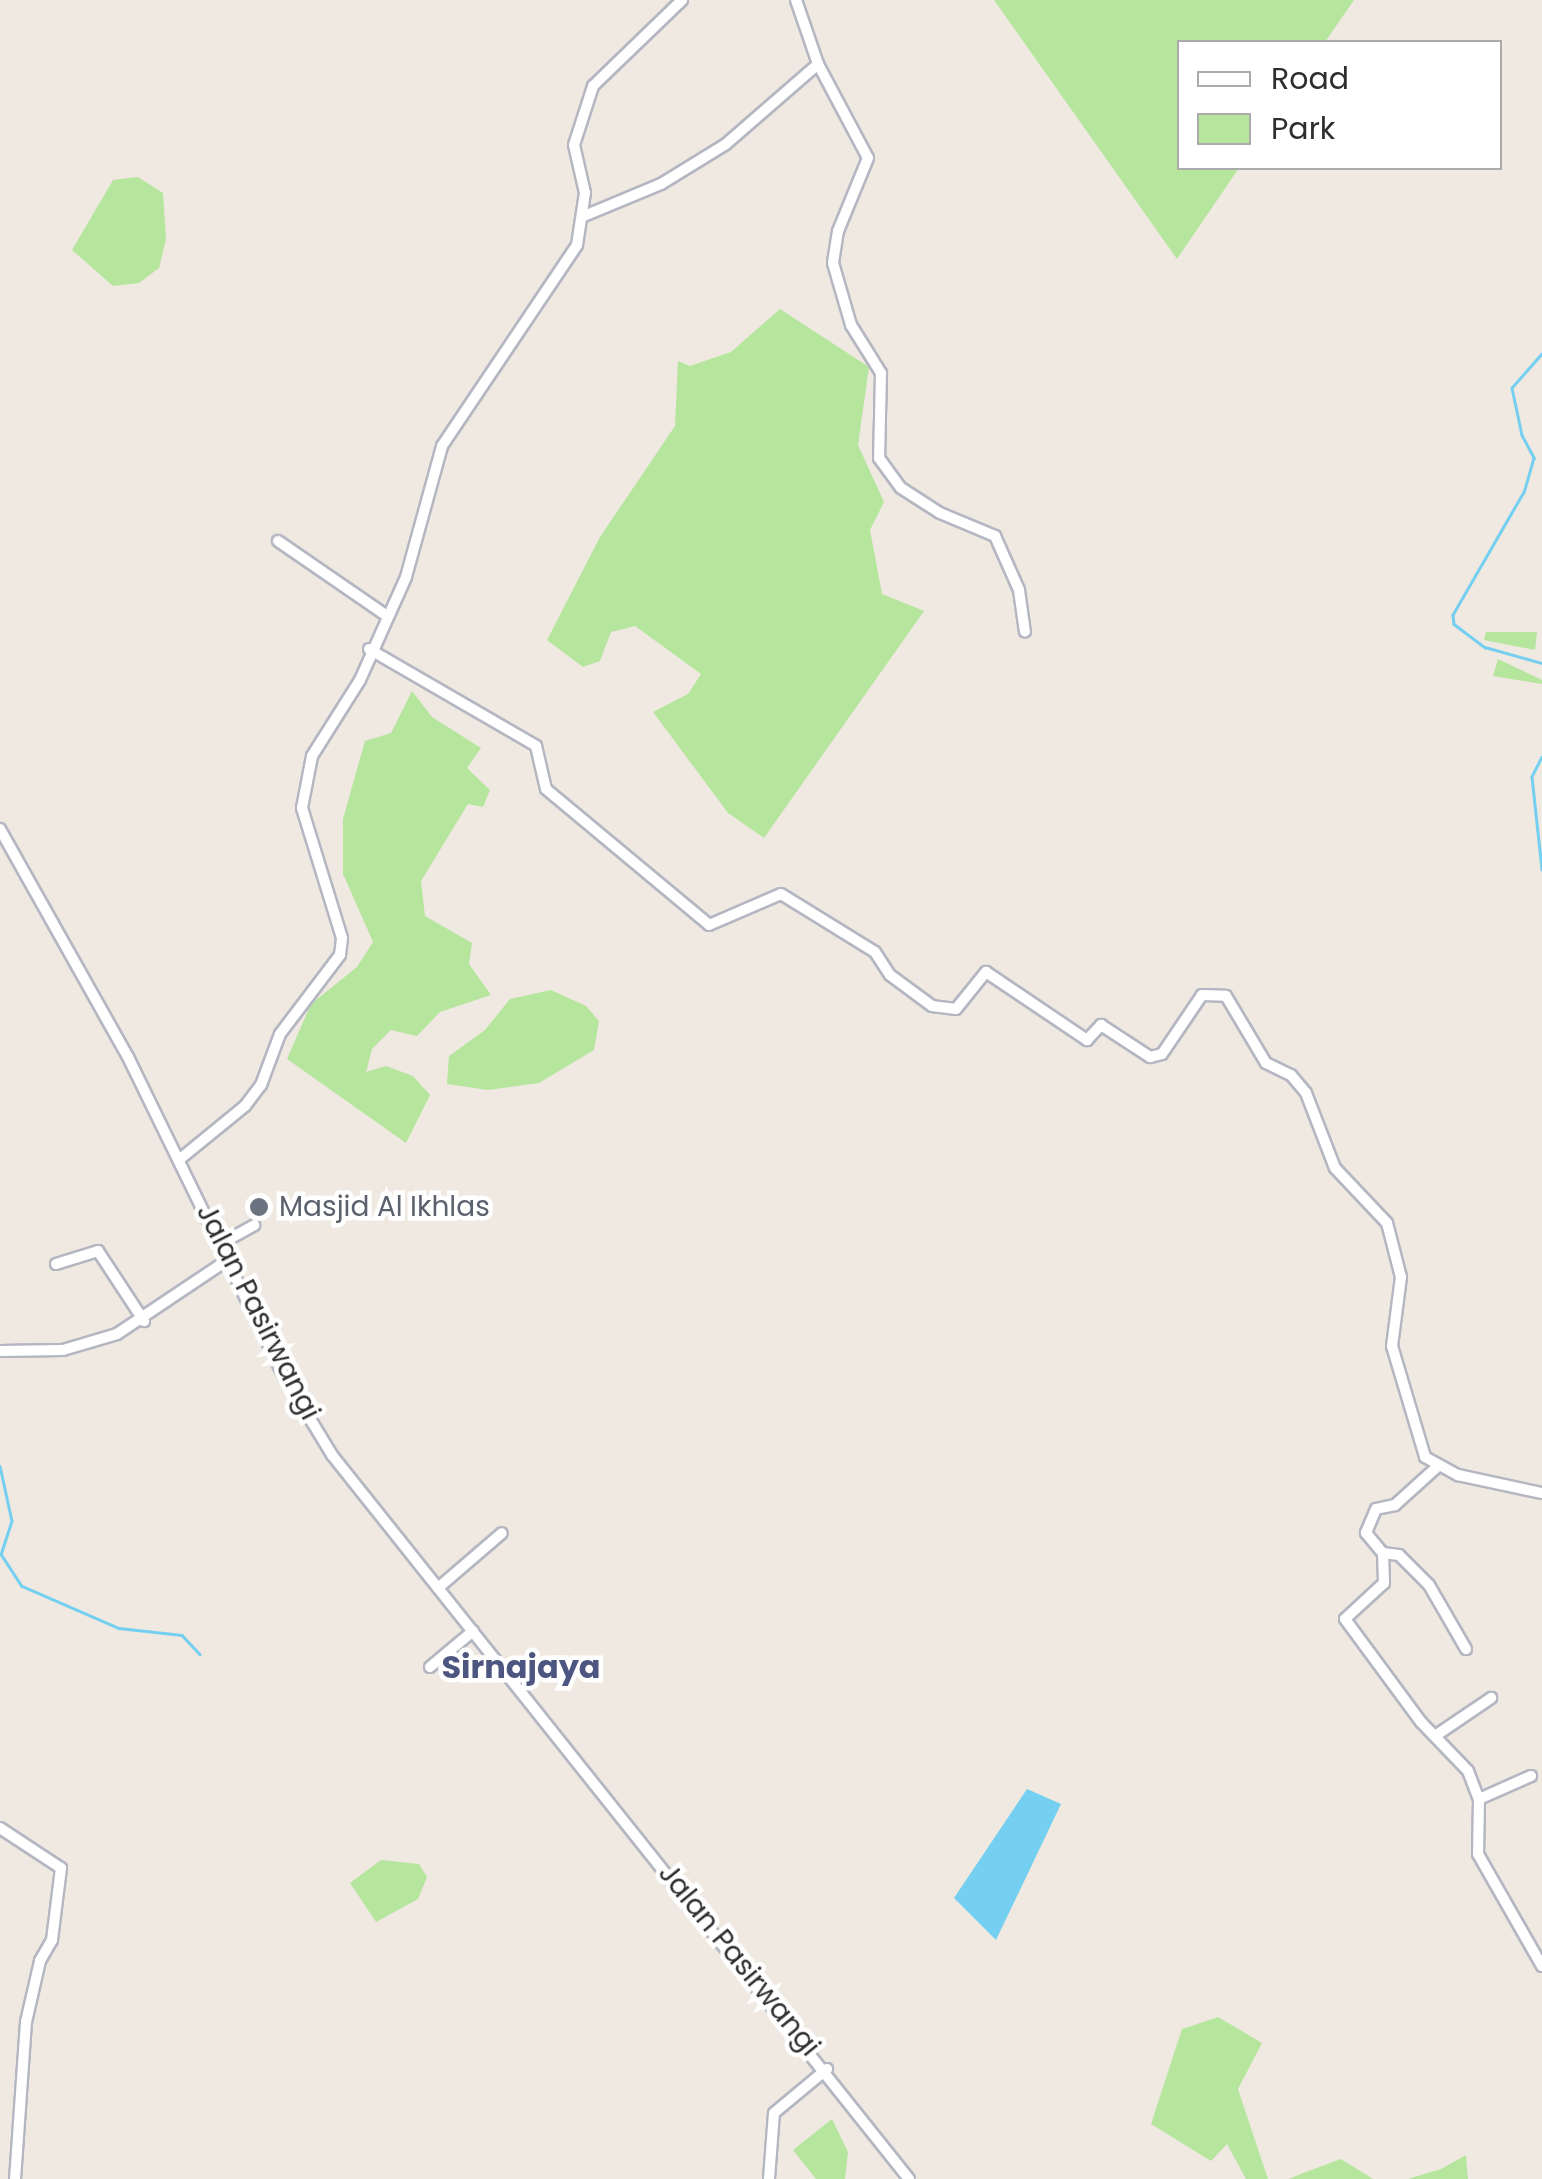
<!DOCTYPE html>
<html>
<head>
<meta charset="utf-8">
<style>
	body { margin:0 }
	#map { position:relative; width:1542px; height:2179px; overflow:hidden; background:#efe9e1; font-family:Poppins,sans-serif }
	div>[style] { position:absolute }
	.green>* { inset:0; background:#b6e59e }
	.water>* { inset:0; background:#75cff0 }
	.stream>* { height:2.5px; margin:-1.25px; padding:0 1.25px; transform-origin:1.25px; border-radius:1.25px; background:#75cff0 }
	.roads { filter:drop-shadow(2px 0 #b4b7c1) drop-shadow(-2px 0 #b4b7c1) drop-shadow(0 2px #b4b7c1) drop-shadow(0 -2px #b4b7c1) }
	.minor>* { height:10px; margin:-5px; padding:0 5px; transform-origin:5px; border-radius:5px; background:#fff }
	.dots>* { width:28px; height:28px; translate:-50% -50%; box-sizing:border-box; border:5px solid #fff; border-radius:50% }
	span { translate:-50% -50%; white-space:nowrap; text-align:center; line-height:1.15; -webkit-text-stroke:9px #fff; paint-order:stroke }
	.worship-label { font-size:28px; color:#5b616d }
	.left { translate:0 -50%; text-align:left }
	.street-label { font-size:28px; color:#2e2e2e }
	.quarter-label { font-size:32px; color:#4d5680; font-weight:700 }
	.legend { position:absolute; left:1177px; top:40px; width:325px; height:130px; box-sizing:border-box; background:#fff; border:2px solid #ababab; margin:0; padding:12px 18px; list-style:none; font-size:30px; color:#2e2e2e }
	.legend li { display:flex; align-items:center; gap:20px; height:50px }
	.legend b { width:50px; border:2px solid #ababab }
</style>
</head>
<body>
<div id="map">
	<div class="green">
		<div style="clip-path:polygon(994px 0,1354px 0,1325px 42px,1180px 42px,1180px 168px,1239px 168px,1177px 259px)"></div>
		<div style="clip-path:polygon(138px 177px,163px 193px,166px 239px,159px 268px,139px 283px,113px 286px,72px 250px,113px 180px)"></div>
		<div style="clip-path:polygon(780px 309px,869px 367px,858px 445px,884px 502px,870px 530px,882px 594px,924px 611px,764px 838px,728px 813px,653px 712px,688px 694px,701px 674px,635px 626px,611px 632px,600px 661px,583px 667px,547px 640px,600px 537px,675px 426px,678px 361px,690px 366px,731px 352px)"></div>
		<div style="clip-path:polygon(1486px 632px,1537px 632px,1535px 650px,1484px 640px)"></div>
		<div style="clip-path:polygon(1498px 659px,1542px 680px,1542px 684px,1493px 676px)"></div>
		<div style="clip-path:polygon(412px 691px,432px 717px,481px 748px,467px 768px,490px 790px,483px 807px,468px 804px,421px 881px,425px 916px,472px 943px,469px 964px,491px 995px,440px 1012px,417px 1036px,391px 1030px,372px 1049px,366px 1072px,386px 1066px,413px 1076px,430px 1095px,406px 1143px,287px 1059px,311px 1004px,357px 967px,373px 942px,343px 874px,343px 819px,365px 741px,391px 733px)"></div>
		<div style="clip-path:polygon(551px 990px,586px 1006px,599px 1021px,594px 1050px,539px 1083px,488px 1090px,447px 1084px,449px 1056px,485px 1030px,510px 999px)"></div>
		<div style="clip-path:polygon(381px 1860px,419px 1864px,427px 1877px,418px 1899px,376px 1922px,350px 1883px)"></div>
		<div style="clip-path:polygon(1218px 2017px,1262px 2043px,1238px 2089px,1268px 2179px,1246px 2179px,1227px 2144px,1211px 2161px,1151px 2124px,1182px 2029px)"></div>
		<div style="clip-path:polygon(832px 2119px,848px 2152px,845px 2179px,816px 2179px,793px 2150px)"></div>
		<div style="clip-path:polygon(1466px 2155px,1468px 2179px,1408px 2179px,1441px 2169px)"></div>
		<div style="clip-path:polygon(1341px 2159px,1373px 2179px,1289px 2179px,1303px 2173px)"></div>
	</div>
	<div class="water">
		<div style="clip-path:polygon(1027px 1789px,1061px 1804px,996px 1940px,954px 1898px)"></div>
	</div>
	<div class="stream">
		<div style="left:1542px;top:354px;width:45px;rotate:131.4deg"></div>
		<div style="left:1512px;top:388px;width:48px;rotate:78deg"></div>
		<div style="left:1522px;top:435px;width:26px;rotate:62deg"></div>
		<div style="left:1534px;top:458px;width:35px;rotate:106deg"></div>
		<div style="left:1524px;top:492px;width:142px;rotate:120deg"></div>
		<div style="left:1453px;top:615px;width:9px;rotate:84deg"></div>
		<div style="left:1454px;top:624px;width:39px;rotate:37deg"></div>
		<div style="left:1485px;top:647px;width:59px;rotate:15.7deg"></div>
		<div style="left:1542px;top:757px;width:22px;rotate:117deg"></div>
		<div style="left:1532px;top:777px;width:93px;rotate:83.8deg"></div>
		<div style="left:0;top:1466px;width:56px;rotate:77.7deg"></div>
		<div style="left:12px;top:1521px;width:35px;rotate:108deg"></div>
		<div style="left:1px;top:1554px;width:38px;rotate:57deg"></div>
		<div style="left:22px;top:1586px;width:106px;rotate:23.4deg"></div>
		<div style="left:119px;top:1628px;width:63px;rotate:6.3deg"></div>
		<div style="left:182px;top:1635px;width:26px;rotate:47deg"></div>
	</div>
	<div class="roads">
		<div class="minor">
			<div style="left:796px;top:0;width:68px;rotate:71deg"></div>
			<div style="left:818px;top:64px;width:106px;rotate:62deg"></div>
			<div style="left:868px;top:158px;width:79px;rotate:112.3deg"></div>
			<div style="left:838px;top:231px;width:32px;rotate:99deg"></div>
			<div style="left:833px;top:263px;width:65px;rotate:73.8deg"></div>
			<div style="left:851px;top:325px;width:57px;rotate:58deg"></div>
			<div style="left:881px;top:373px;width:85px;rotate:91.3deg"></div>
			<div style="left:879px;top:458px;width:37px;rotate:54deg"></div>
			<div style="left:901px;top:488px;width:46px;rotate:32.7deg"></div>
			<div style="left:940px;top:513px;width:60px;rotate:22.7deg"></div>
			<div style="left:995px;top:536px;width:59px;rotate:66deg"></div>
			<div style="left:1019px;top:590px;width:42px;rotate:81.9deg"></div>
			<div style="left:584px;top:216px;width:83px;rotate:-22.6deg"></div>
			<div style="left:661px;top:184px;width:76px;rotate:-31.6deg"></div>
			<div style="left:726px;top:144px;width:122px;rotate:-41deg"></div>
			<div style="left:278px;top:541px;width:132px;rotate:34.5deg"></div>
			<div style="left:369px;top:649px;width:193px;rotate:30.1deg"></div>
			<div style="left:536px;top:746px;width:44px;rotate:76.9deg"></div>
			<div style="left:546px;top:789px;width:212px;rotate:39.8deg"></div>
			<div style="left:709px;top:925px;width:78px;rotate:-23.3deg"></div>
			<div style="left:781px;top:894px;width:110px;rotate:31.7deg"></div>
			<div style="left:875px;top:952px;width:27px;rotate:57deg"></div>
			<div style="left:890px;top:975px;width:52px;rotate:36.4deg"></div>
			<div style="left:932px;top:1006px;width:24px;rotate:7deg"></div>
			<div style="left:956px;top:1009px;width:48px;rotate:-51deg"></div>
			<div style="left:986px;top:972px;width:122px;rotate:34deg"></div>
			<div style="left:1087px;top:1040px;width:21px;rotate:-47deg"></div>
			<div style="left:1101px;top:1025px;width:59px;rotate:33.1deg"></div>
			<div style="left:1150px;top:1057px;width:12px;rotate:-14deg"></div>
			<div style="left:1162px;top:1054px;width:71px;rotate:-55.9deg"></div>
			<div style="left:1202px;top:995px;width:24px;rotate:2deg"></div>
			<div style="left:1226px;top:996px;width:78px;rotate:59.2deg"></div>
			<div style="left:1266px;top:1063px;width:28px;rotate:26deg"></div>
			<div style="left:1291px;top:1075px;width:23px;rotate:50deg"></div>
			<div style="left:1306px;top:1093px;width:80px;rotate:68.9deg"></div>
			<div style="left:1335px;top:1168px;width:76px;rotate:46.6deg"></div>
			<div style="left:1387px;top:1223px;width:56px;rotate:75.5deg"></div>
			<div style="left:1401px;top:1277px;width:70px;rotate:97.4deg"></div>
			<div style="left:1392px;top:1346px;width:116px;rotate:73.4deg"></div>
			<div style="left:1425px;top:1457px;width:38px;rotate:29deg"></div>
			<div style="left:1458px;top:1475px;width:86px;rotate:12.1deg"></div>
			<div style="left:0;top:829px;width:261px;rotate:60.7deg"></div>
			<div style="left:128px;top:1057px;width:349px;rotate:64deg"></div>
			<div style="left:281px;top:1371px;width:98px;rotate:58.7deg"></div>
			<div style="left:332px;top:1455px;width:926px;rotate:51.45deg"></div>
			<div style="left:180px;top:1159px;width:84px;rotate:-39.2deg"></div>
			<div style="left:245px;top:1106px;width:26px;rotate:-53deg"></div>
			<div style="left:261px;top:1085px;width:54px;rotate:-69.6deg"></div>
			<div style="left:280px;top:1034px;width:99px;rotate:-52.8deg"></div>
			<div style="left:340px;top:955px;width:17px;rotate:-83deg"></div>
			<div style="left:342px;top:938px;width:136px;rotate:-107.1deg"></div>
			<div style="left:302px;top:808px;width:53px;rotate:-79.1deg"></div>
			<div style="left:312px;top:756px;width:90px;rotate:-57.7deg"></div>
			<div style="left:360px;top:680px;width:113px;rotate:-65.9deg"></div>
			<div style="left:406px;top:577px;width:136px;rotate:-74.6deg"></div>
			<div style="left:442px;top:446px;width:242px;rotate:-56.1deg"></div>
			<div style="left:577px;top:245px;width:53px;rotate:-81.3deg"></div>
			<div style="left:585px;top:193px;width:49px;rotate:-102.9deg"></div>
			<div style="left:574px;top:145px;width:62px;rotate:-72.1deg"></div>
			<div style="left:593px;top:86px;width:124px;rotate:-44deg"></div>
			<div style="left:222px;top:1243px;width:37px;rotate:-29deg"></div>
			<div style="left:56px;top:1264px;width:44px;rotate:-17.2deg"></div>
			<div style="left:98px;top:1251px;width:84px;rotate:56.7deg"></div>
			<div style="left:0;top:1351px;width:63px;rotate:-0.9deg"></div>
			<div style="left:63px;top:1350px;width:56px;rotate:-16.5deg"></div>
			<div style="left:117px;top:1334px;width:135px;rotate:-33.8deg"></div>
			<div style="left:1437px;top:1467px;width:57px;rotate:137.9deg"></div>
			<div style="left:1395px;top:1505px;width:19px;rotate:168deg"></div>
			<div style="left:1376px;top:1509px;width:26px;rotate:113deg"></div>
			<div style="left:1366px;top:1533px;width:26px;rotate:50deg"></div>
			<div style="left:1383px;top:1553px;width:30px;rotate:88deg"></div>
			<div style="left:1384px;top:1583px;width:53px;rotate:137.3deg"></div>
			<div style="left:1345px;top:1619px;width:128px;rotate:53.6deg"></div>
			<div style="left:1421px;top:1722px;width:68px;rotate:46.2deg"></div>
			<div style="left:1468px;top:1771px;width:30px;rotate:69deg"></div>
			<div style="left:1479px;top:1799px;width:55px;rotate:91deg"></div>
			<div style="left:1478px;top:1854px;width:129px;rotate:60.3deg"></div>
			<div style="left:1383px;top:1553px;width:16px;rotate:7deg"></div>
			<div style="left:1399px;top:1555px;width:42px;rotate:45deg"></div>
			<div style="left:1429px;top:1585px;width:74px;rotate:60deg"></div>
			<div style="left:438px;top:1588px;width:84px;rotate:-40.7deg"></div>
			<div style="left:430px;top:1667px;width:56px;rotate:-39.9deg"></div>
			<div style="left:1435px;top:1736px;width:68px;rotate:-34.2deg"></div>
			<div style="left:1479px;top:1799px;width:57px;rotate:-23.9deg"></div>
			<div style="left:0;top:1828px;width:73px;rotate:33.3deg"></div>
			<div style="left:61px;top:1868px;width:73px;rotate:97.1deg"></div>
			<div style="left:52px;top:1940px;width:24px;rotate:120deg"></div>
			<div style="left:40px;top:1961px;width:63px;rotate:102.9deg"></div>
			<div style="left:26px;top:2022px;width:157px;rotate:94deg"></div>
			<div style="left:769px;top:2179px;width:66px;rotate:-85.7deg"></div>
			<div style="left:774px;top:2113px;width:69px;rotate:-39.7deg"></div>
		</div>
	</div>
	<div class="dots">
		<div style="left:259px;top:1207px;background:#6b7280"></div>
	</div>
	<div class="worship-label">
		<span class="left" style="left:279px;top:1207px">Masjid Al Ikhlas</span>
	</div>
	<div class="street-label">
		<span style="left:258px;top:1312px;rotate:63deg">Jalan Pasirwangi</span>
		<span style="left:739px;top:1960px;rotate:51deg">Jalan Pasirwangi</span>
	</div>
	<div class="quarter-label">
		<span style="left:521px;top:1667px">Sirnajaya</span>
	</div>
	<ul class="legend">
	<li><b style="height:12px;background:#fff"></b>Road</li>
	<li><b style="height:28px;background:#b6e59e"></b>Park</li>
	</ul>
</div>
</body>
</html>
